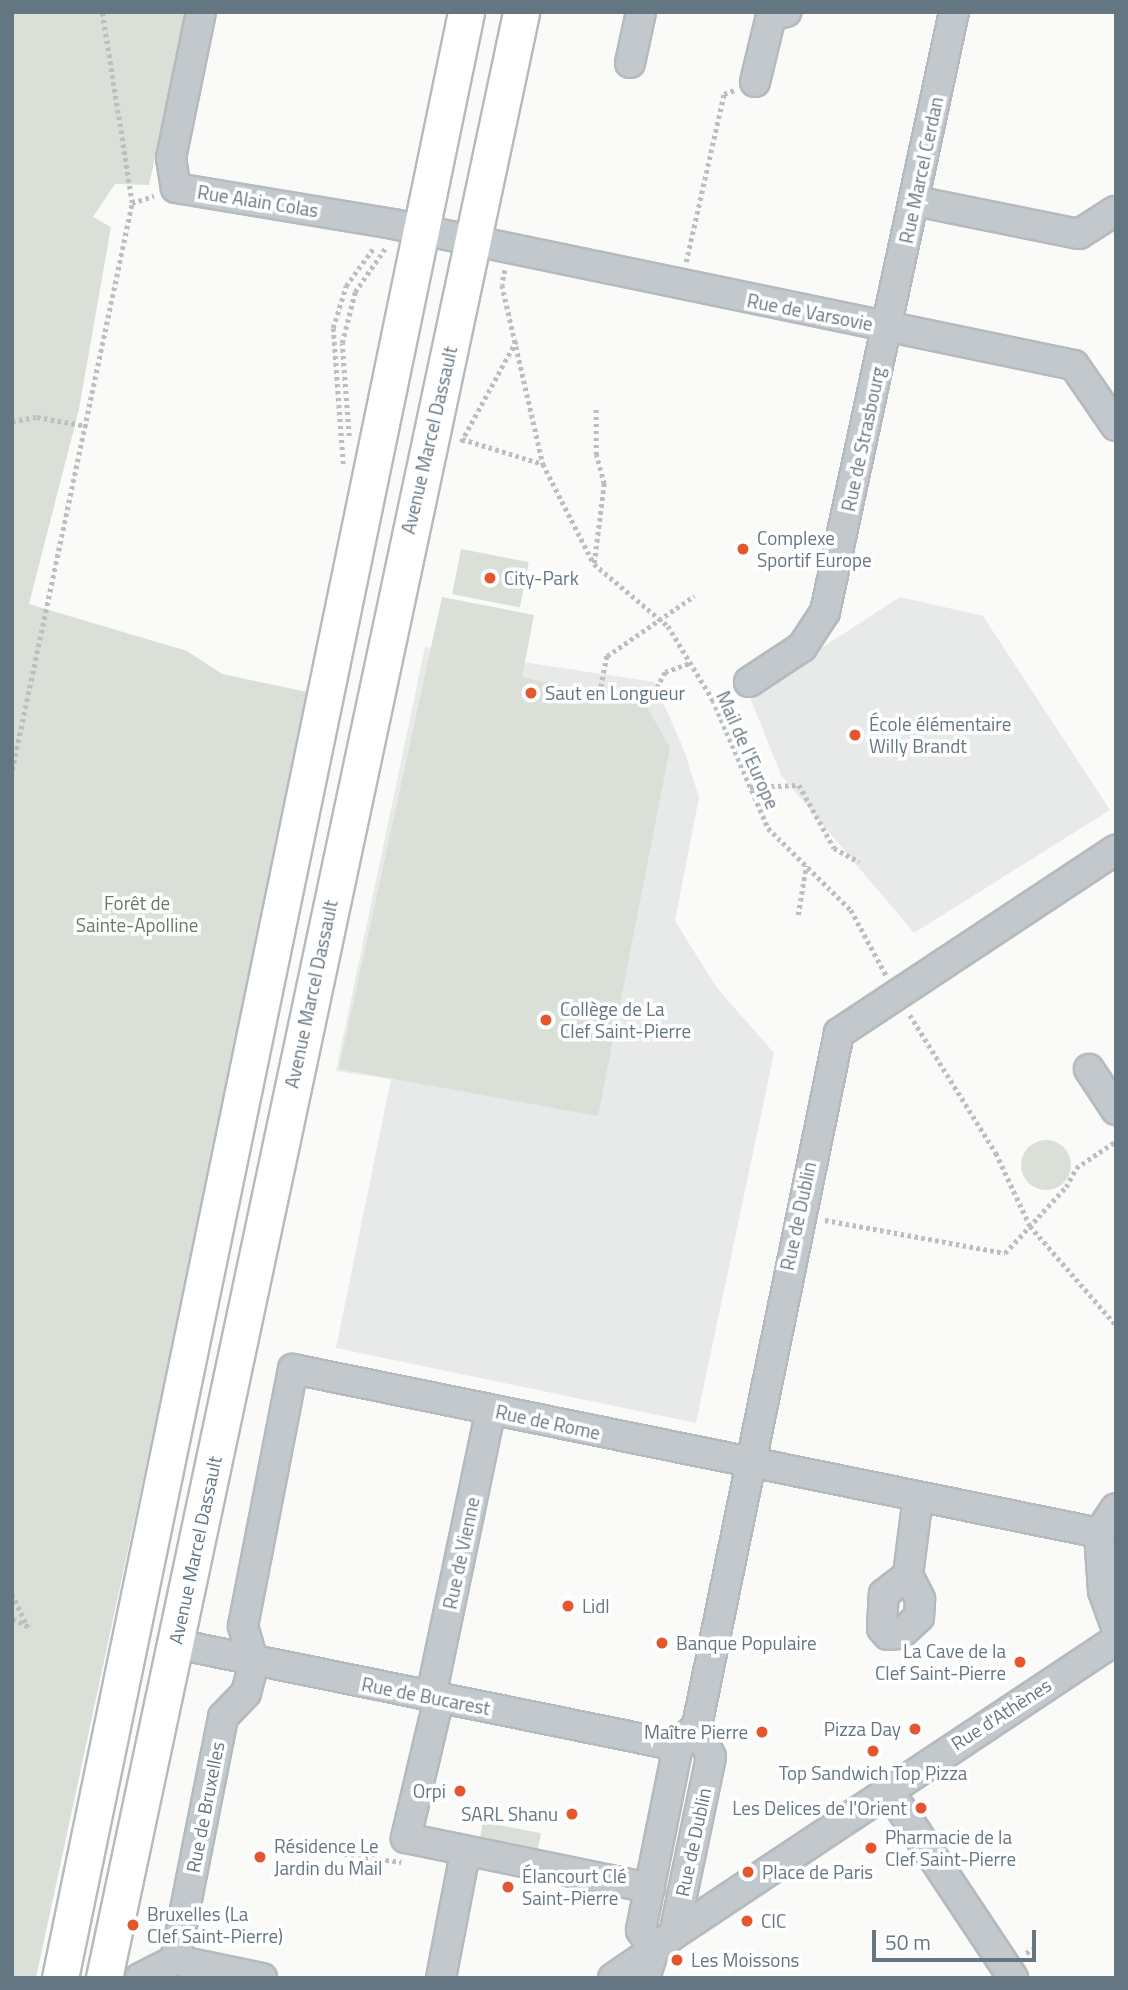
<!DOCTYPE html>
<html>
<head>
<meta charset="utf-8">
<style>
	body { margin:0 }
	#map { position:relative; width:1128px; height:1990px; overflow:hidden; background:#fafaf8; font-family:"Titillium Web",sans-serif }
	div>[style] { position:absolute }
	.built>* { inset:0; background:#e8e9e9 }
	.green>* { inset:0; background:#dadfd7; transform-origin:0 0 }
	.round { border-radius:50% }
	.path>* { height:4.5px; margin-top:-2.25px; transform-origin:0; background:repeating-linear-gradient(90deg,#bbbfc2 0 3.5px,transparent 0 7px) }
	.roads { filter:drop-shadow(2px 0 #b5babe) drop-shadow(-2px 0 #b5babe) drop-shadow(0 2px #b5babe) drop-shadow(0 -2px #b5babe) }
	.minor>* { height:28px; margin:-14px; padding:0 14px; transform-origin:14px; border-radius:14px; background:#c3c8cc }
	.major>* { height:35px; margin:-17.5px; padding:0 17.5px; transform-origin:17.5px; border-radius:17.5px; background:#fff }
	.path-bridge>* { height:4.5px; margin-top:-2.25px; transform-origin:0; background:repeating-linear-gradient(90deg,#bbbfc2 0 3.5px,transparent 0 7px) }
	.dots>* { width:19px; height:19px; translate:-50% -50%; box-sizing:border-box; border:4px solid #fff; border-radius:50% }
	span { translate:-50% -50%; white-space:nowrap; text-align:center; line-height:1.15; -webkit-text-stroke:7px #fff; paint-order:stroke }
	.street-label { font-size:19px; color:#657683 }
	.poi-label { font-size:19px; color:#657683 }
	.left { translate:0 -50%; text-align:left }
	.right { translate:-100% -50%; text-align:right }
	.park-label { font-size:19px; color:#687a64 }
	.frame { position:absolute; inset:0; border:14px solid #657683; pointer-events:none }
	.scale { position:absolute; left:872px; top:1930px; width:164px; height:32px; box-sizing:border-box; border:4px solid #657683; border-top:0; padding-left:9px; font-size:21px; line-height:24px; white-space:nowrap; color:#657683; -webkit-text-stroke:5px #fff; paint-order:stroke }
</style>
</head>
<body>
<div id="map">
	<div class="built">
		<div style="clip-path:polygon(900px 597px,983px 616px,1110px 810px,914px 933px,781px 775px,749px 695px)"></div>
		<div style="clip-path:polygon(425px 647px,654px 682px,684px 750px,699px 797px,675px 921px,717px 988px,774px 1053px,696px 1423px,336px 1348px,391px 1079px,336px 1071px)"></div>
	</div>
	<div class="green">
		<div style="clip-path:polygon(12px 12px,186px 12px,149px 185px,115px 184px,93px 217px,111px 227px,79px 409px,29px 604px,187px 651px,222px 674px,312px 693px,36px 1978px,12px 1978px)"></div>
		<div style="left:461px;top:549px;width:69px;height:46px;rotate:11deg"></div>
		<div style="clip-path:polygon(442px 597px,534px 615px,522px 677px,646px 705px,670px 748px,598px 1116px,339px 1069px)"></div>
		<div class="round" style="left:1021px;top:1140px;width:50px;height:50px"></div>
		<div style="left:483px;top:1822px;width:59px;height:40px;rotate:11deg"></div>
	</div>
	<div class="path">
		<div style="left:132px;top:203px;width:23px;rotate:-18deg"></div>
		<div style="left:686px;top:262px;width:172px;rotate:-77.3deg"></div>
		<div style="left:724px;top:94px;width:12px;rotate:-20deg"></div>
		<div style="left:505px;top:270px;width:15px;rotate:101deg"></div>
		<div style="left:502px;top:285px;width:184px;rotate:77.1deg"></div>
		<div style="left:543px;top:464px;width:112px;rotate:63deg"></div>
		<div style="left:594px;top:564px;width:97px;rotate:40deg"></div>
		<div style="left:668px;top:626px;width:87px;rotate:58.7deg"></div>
		<div style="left:713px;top:700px;width:139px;rotate:66.7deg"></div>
		<div style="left:768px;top:828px;width:117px;rotate:44.7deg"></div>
		<div style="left:851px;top:910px;width:74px;rotate:61.7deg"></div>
		<div style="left:12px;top:421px;width:25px;rotate:-9deg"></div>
		<div style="left:37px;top:417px;width:51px;rotate:10.2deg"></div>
		<div style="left:349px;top:436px;width:93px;rotate:-94.3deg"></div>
		<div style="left:342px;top:343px;width:53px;rotate:-75.7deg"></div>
		<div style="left:355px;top:292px;width:55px;rotate:-55.4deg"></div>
		<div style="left:462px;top:439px;width:85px;rotate:17.2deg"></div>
		<div style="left:461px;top:442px;width:115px;rotate:-61.4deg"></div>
		<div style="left:343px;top:464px;width:136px;rotate:-94.2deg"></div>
		<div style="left:333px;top:328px;width:44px;rotate:-72.8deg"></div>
		<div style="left:346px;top:286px;width:49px;rotate:-54.1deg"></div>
		<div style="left:594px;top:563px;width:80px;rotate:-82.8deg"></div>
		<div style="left:604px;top:484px;width:30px;rotate:-105deg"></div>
		<div style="left:596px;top:455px;width:46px;rotate:-90deg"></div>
		<div style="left:607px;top:656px;width:36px;rotate:101deg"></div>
		<div style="left:600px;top:691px;width:51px;rotate:10.2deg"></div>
		<div style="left:650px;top:700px;width:32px;rotate:-62deg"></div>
		<div style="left:665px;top:672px;width:27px;rotate:-20deg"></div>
		<div style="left:713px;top:700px;width:17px;rotate:-25deg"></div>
		<div style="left:12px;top:770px;width:580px;rotate:-78.05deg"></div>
		<div style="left:132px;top:203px;width:193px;rotate:-98.9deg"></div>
		<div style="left:750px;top:787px;width:49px;rotate:-2.3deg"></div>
		<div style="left:799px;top:785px;width:72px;rotate:60.9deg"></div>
		<div style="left:834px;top:848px;width:29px;rotate:29deg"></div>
		<div style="left:798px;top:915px;width:50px;rotate:-80.7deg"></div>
		<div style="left:910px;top:1015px;width:163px;rotate:58.1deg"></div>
		<div style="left:996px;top:1153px;width:81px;rotate:65deg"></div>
		<div style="left:1030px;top:1226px;width:131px;rotate:49deg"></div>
		<div style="left:825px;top:1220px;width:183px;rotate:10.4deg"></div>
		<div style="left:1005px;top:1253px;width:90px;rotate:-47.3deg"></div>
		<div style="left:1066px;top:1187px;width:21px;rotate:-62deg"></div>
		<div style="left:1076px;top:1168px;width:48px;rotate:-34deg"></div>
		<div style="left:12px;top:1594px;width:37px;rotate:64deg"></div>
		<div style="left:28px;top:1627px;width:18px;rotate:-153deg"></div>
		<div style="left:337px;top:1853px;width:65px;rotate:8deg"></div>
		<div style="left:1026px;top:1953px;width:13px;rotate:-29deg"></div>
	</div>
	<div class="roads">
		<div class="minor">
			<div style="left:201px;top:12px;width:149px;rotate:101.6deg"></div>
			<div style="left:171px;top:158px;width:30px;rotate:81deg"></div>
			<div style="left:176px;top:188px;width:220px;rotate:9.4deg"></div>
			<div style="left:393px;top:224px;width:695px;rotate:11.7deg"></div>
			<div style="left:1074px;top:365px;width:74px;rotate:55.5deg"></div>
			<div style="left:630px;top:63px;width:52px;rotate:-77.8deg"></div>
			<div style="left:755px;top:82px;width:68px;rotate:-76.4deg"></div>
			<div style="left:771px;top:16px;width:16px;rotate:-15deg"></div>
			<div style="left:915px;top:201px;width:167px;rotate:11.4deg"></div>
			<div style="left:1079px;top:234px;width:43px;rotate:-32.6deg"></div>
			<div style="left:749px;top:682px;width:64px;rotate:-33.4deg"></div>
			<div style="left:802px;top:647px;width:42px;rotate:-56.7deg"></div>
			<div style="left:825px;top:612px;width:614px;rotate:-77.87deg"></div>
			<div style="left:1089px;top:1069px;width:49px;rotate:56.6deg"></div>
			<div style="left:1099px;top:1533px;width:58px;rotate:86.1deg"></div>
			<div style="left:1103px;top:1591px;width:38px;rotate:70deg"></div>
			<div style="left:1099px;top:1533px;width:30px;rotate:-56deg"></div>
			<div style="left:908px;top:1575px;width:27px;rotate:63deg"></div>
			<div style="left:920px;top:1599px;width:18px;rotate:93deg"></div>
			<div style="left:919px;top:1617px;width:25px;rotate:137deg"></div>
			<div style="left:901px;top:1634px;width:13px;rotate:176deg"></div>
			<div style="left:888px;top:1635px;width:9px;rotate:-131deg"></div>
			<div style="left:882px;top:1628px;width:34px;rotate:-87deg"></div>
			<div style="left:884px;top:1594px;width:31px;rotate:-38deg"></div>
			<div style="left:908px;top:1575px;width:79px;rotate:-82.7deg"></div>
			<div style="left:176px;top:1644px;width:512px;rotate:11.49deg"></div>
			<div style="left:431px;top:1696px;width:292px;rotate:-78.2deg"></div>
			<div style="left:439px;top:1698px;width:144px;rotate:103.3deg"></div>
			<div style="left:406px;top:1838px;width:249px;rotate:11.6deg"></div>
			<div style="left:697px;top:1726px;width:707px;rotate:-78.42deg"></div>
			<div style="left:839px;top:1033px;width:332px;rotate:-33.5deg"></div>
			<div style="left:887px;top:1788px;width:228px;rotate:56.4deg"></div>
			<div style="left:674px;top:1934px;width:531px;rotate:-33.63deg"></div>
			<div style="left:175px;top:1960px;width:248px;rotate:-78.8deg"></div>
			<div style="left:223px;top:1717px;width:33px;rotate:-46deg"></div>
			<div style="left:246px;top:1693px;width:30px;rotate:-75deg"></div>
			<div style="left:254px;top:1664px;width:40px;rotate:-106deg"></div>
			<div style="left:243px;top:1626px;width:262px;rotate:-79deg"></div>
			<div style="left:293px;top:1369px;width:823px;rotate:11.5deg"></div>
			<div style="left:140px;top:1978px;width:39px;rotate:-27deg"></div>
			<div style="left:175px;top:1960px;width:89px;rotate:11.7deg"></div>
			<div style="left:441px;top:1978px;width:127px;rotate:-79.1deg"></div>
			<div style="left:613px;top:1978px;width:50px;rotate:-34.3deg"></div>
			<div style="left:654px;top:1950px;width:26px;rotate:-39deg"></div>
			<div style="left:674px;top:1934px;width:181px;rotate:-78.2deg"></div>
			<div style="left:711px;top:1757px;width:34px;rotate:-114deg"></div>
			<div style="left:697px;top:1726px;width:28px;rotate:134deg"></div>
			<div style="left:678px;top:1746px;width:188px;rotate:101.4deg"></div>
			<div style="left:641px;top:1930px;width:24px;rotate:57deg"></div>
			<div style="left:654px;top:1950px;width:29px;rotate:108deg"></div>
		</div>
		<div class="major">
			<div style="left:60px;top:1978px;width:2007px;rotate:-78.33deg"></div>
			<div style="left:104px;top:1978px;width:2010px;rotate:-78.02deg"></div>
		</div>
	</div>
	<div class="path-bridge">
		<div style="left:607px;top:656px;width:106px;rotate:-34.6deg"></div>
	</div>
	<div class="dots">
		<div style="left:743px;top:549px;background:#e4572e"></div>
		<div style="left:490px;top:578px;background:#e4572e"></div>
		<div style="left:531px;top:693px;background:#e4572e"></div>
		<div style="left:855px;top:735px;background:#e4572e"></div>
		<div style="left:546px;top:1020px;background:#e4572e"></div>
		<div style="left:568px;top:1606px;background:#e4572e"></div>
		<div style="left:662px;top:1643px;background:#e4572e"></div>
		<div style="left:1020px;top:1662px;background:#e4572e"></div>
		<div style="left:915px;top:1729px;background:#e4572e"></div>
		<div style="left:762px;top:1732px;background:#e4572e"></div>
		<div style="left:873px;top:1751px;background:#e4572e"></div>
		<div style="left:460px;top:1791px;background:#e4572e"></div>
		<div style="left:921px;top:1808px;background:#e4572e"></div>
		<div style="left:572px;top:1814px;background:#e4572e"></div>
		<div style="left:871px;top:1848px;background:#e4572e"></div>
		<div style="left:260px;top:1857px;background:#e4572e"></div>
		<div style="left:748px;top:1872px;background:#e4572e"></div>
		<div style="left:508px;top:1887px;background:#e4572e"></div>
		<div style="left:747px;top:1921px;background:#e4572e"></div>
		<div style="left:133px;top:1925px;background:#e4572e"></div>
		<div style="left:677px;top:1960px;background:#e4572e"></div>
	</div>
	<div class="street-label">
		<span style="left:921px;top:170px;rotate:-78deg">Rue Marcel Cerdan</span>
		<span style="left:258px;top:201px;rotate:9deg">Rue Alain Colas</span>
		<span style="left:810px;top:312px;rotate:11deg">Rue de Varsovie</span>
		<span style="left:863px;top:439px;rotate:-78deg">Rue de Strasbourg</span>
		<span style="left:429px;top:440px;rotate:-77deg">Avenue Marcel Dassault</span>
		<span style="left:748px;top:750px;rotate:66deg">Mail de l'Europe</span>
		<span style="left:311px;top:994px;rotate:-78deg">Avenue Marcel Dassault</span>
		<span style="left:798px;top:1216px;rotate:-78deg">Rue de Dublin</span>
		<span style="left:548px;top:1422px;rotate:12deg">Rue de Rome</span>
		<span style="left:195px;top:1550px;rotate:-78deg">Avenue Marcel Dassault</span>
		<span style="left:461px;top:1553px;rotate:-78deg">Rue de Vienne</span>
		<span style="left:426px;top:1696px;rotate:11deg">Rue de Bucarest</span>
		<span style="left:1001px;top:1714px;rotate:-33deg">Rue d'Athènes</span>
		<span style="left:205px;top:1807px;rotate:-79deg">Rue de Bruxelles</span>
		<span style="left:693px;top:1842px;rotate:-78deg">Rue de Dublin</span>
	</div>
	<div class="poi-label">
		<span class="left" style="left:757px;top:549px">Complexe<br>Sportif Europe</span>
		<span class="left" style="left:504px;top:578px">City-Park</span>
		<span class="left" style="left:545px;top:693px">Saut en Longueur</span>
		<span class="left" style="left:869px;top:735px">École élémentaire<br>Willy Brandt</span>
		<span class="left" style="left:560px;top:1020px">Collège de La<br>Clef Saint-Pierre</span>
		<span class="left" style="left:582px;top:1606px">Lidl</span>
		<span class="left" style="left:676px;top:1643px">Banque Populaire</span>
		<span class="right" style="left:1006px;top:1662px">La Cave de la<br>Clef Saint-Pierre</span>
		<span class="right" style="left:901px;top:1729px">Pizza Day</span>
		<span class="right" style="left:748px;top:1732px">Maître Pierre</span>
		<span style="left:873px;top:1773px">Top Sandwich Top Pizza</span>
		<span class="right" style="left:446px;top:1791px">Orpi</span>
		<span class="right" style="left:907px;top:1808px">Les Delices de l'Orient</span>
		<span class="right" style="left:558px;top:1814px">SARL Shanu</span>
		<span class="left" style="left:885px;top:1848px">Pharmacie de la<br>Clef Saint-Pierre</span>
		<span class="left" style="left:274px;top:1857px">Résidence Le<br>Jardin du Mail</span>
		<span class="left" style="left:762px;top:1872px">Place de Paris</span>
		<span class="left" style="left:522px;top:1887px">Élancourt Clé<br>Saint-Pierre</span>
		<span class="left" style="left:147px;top:1925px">Bruxelles (La<br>Clef Saint-Pierre)</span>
		<span class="left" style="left:761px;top:1921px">CIC</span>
		<span class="left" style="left:691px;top:1960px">Les Moissons</span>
	</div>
	<div class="park-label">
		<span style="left:137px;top:914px">Forêt de<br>Sainte-Apolline</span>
	</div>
	<div class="frame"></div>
	<div class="scale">50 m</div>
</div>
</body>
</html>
